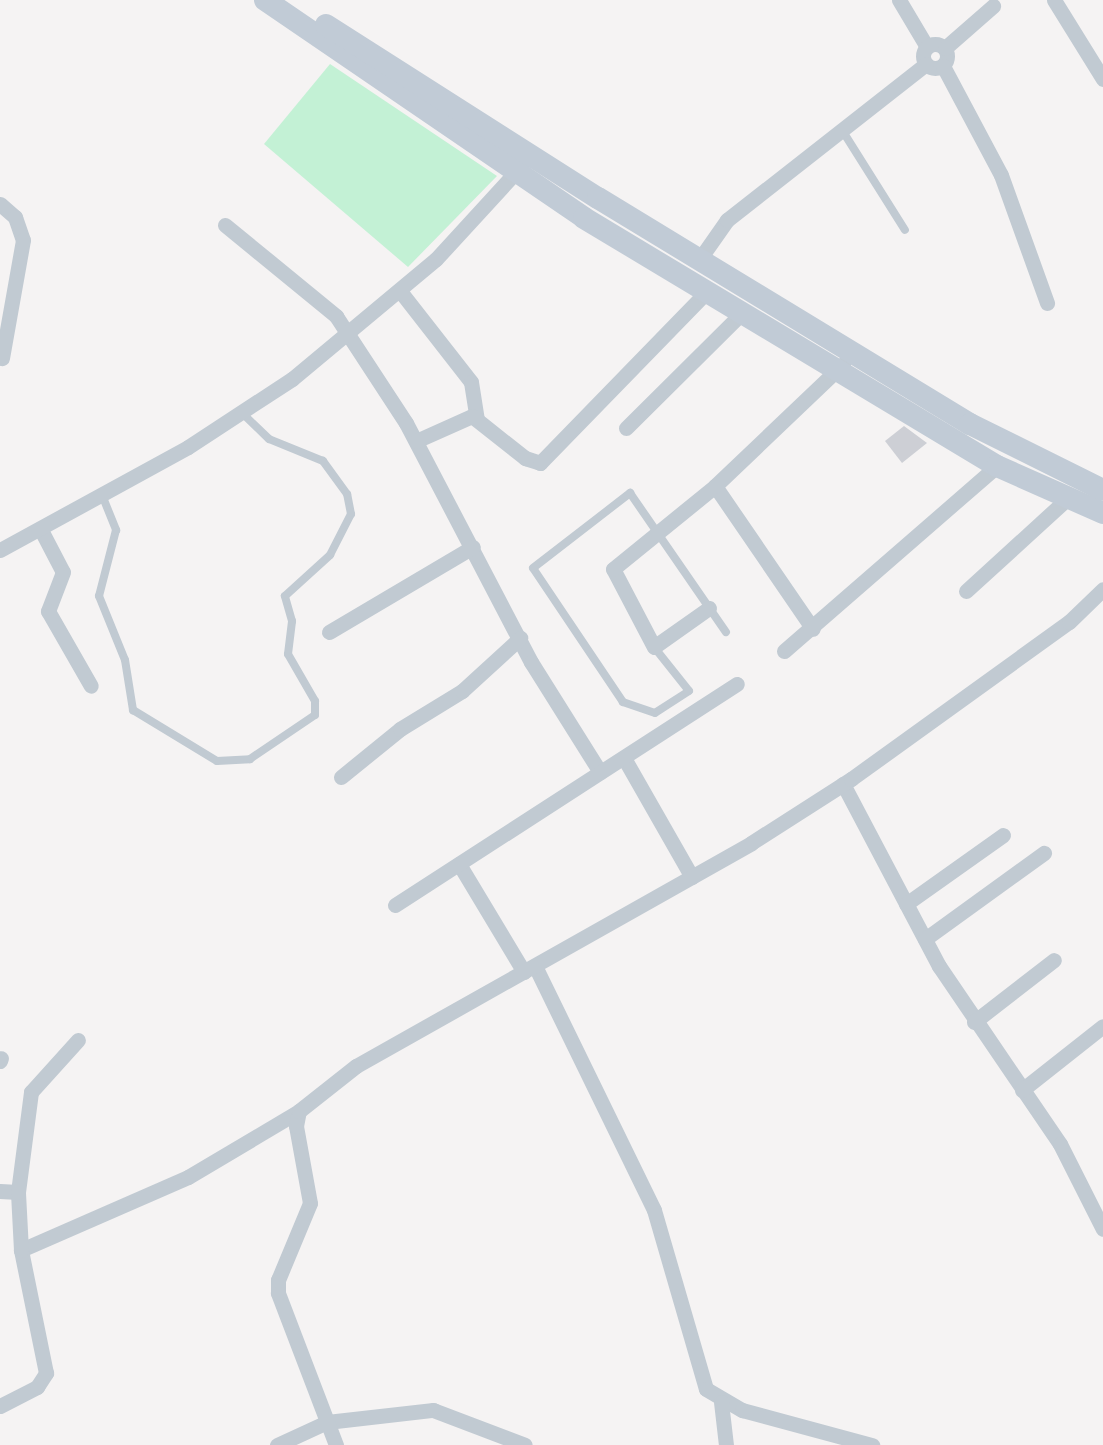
<!DOCTYPE html>
<html>
<head>
<meta charset="utf-8">
<style>
	body { margin:0 }
	#map { position:relative; width:1103px; height:1445px; overflow:hidden; background:#f5f3f3; font-family:"Roboto Condensed",sans-serif }
	div>[style] { position:absolute }
	.green>* { inset:0; background:#c3f1d5 }
	.building>* { inset:0; background:#cdcfd5 }
	.service>* { height:8px; margin:-4px; padding:0 4px; transform-origin:4px; border-radius:4px; background:#c1cad2 }
	.minor>* { height:15px; margin:-7.5px; padding:0 7.5px; transform-origin:7.5px; border-radius:7.5px; background:#c1cad2 }
	.minor>.ring { margin:-7.5px; padding:0; box-sizing:content-box; background:none; border:15px solid #c1cad2; border-radius:50% }
	.secondary>* { height:22px; margin:-11px; padding:0 11px; transform-origin:11px; border-radius:11px; background:#c1cbd6 }
	span { translate:-50% -50%; white-space:nowrap; text-align:center; line-height:1.15; -webkit-text-stroke:4.5px #fff; paint-order:stroke }
</style>
</head>
<body>
<div id="map">
	<div class="green">
		<div style="clip-path:polygon(330px 64px,497px 176px,408px 267px,264px 144px)"></div>
	</div>
	<div class="building">
		<div style="clip-path:polygon(904px 426px,927px 443px,902px 463px,885px 441px)"></div>
	</div>
	<div class="service">
		<div style="left:842px;top:130px;width:118px;rotate:57.8deg"></div>
		<div style="left:102px;top:495px;width:38px;rotate:68deg"></div>
		<div style="left:116px;top:530px;width:68px;rotate:104.4deg"></div>
		<div style="left:99px;top:596px;width:69px;rotate:67.9deg"></div>
		<div style="left:125px;top:660px;width:51px;rotate:80.9deg"></div>
		<div style="left:133px;top:710px;width:98px;rotate:31.3deg"></div>
		<div style="left:217px;top:761px;width:33px;rotate:-3deg"></div>
		<div style="left:250px;top:759px;width:78px;rotate:-34.1deg"></div>
		<div style="left:315px;top:715px;width:14px;rotate:-90deg"></div>
		<div style="left:315px;top:701px;width:54px;rotate:-119.9deg"></div>
		<div style="left:288px;top:654px;width:33px;rotate:-83deg"></div>
		<div style="left:292px;top:621px;width:26px;rotate:-106deg"></div>
		<div style="left:285px;top:596px;width:61px;rotate:-42.3deg"></div>
		<div style="left:330px;top:555px;width:46px;rotate:-62.9deg"></div>
		<div style="left:351px;top:514px;width:20px;rotate:-101deg"></div>
		<div style="left:347px;top:494px;width:41px;rotate:-126deg"></div>
		<div style="left:323px;top:461px;width:58px;rotate:-157.8deg"></div>
		<div style="left:269px;top:439px;width:39px;rotate:-136deg"></div>
		<div style="left:654px;top:647px;width:56px;rotate:51.5deg"></div>
		<div style="left:689px;top:691px;width:40px;rotate:147.1deg"></div>
		<div style="left:655px;top:713px;width:34px;rotate:-161deg"></div>
		<div style="left:623px;top:702px;width:161px;rotate:-123.9deg"></div>
		<div style="left:533px;top:568px;width:123px;rotate:-37.7deg"></div>
		<div style="left:630px;top:493px;width:169px;rotate:55.4deg"></div>
	</div>
	<div class="minor">
		<div style="left:899px;top:0;width:55px;rotate:59.2deg"></div>
		<div style="left:1054px;top:0;width:93px;rotate:58.2deg"></div>
		<div class="ring" style="left:923px;top:44px;width:9px;height:9px"></div>
		<div style="left:945px;top:48px;width:64px;rotate:-41.2deg"></div>
		<div style="left:943px;top:66px;width:123px;rotate:62deg"></div>
		<div style="left:1001px;top:175px;width:136px;rotate:70.2deg"></div>
		<div style="left:0;top:204px;width:20px;rotate:41deg"></div>
		<div style="left:15px;top:217px;width:24px;rotate:71deg"></div>
		<div style="left:23px;top:240px;width:120px;rotate:100.1deg"></div>
		<div style="left:225px;top:225px;width:144px;rotate:39.3deg"></div>
		<div style="left:336px;top:316px;width:128px;rotate:56.8deg"></div>
		<div style="left:406px;top:423px;width:270px;rotate:62.4deg"></div>
		<div style="left:531px;top:662px;width:130px;rotate:57.9deg"></div>
		<div style="left:699px;top:260px;width:49px;rotate:-55deg"></div>
		<div style="left:727px;top:220px;width:253px;rotate:-38.1deg"></div>
		<div style="left:400px;top:291px;width:115px;rotate:52deg"></div>
		<div style="left:471px;top:382px;width:36px;rotate:81deg"></div>
		<div style="left:626px;top:428px;width:165px;rotate:-44.8deg"></div>
		<div style="left:416px;top:441px;width:61px;rotate:-24.1deg"></div>
		<div style="left:472px;top:416px;width:68px;rotate:38.4deg"></div>
		<div style="left:525px;top:458px;width:16px;rotate:18deg"></div>
		<div style="left:540px;top:463px;width:240px;rotate:-45.8deg"></div>
		<div style="left:715px;top:486px;width:173px;rotate:55.6deg"></div>
		<div style="left:41px;top:530px;width:47px;rotate:62.4deg"></div>
		<div style="left:63px;top:572px;width:42px;rotate:111deg"></div>
		<div style="left:48px;top:611px;width:86px;rotate:60.2deg"></div>
		<div style="left:0;top:550px;width:214px;rotate:-28.7deg"></div>
		<div style="left:188px;top:447px;width:124px;rotate:-33.2deg"></div>
		<div style="left:292px;top:379px;width:187px;rotate:-39.8deg"></div>
		<div style="left:436px;top:259px;width:127px;rotate:-47.5deg"></div>
		<div style="left:966px;top:591px;width:138px;rotate:-42.4deg"></div>
		<div style="left:709px;top:608px;width:67px;rotate:144.7deg"></div>
		<div style="left:654px;top:647px;width:88px;rotate:-117.7deg"></div>
		<div style="left:613px;top:569px;width:132px;rotate:-39.1deg"></div>
		<div style="left:715px;top:486px;width:177px;rotate:-43.6deg"></div>
		<div style="left:329px;top:632px;width:167px;rotate:-30.6deg"></div>
		<div style="left:784px;top:651px;width:282px;rotate:-41deg"></div>
		<div style="left:624px;top:758px;width:137px;rotate:60.3deg"></div>
		<div style="left:341px;top:777px;width:76px;rotate:-39.1deg"></div>
		<div style="left:400px;top:729px;width:73px;rotate:-31.5deg"></div>
		<div style="left:462px;top:691px;width:79px;rotate:-42.4deg"></div>
		<div style="left:843px;top:784px;width:206px;rotate:62.2deg"></div>
		<div style="left:939px;top:966px;width:215px;rotate:55.8deg"></div>
		<div style="left:1060px;top:1144px;width:95px;rotate:63.2deg"></div>
		<div style="left:459px;top:864px;width:126px;rotate:59deg"></div>
		<div style="left:906px;top:904px;width:119px;rotate:-35.4deg"></div>
		<div style="left:395px;top:905px;width:407px;rotate:-32.9deg"></div>
		<div style="left:925px;top:939px;width:147px;rotate:-35.9deg"></div>
		<div style="left:535px;top:966px;width:271px;rotate:64deg"></div>
		<div style="left:654px;top:1210px;width:186px;rotate:73.8deg"></div>
		<div style="left:706px;top:1389px;width:42px;rotate:30.3deg"></div>
		<div style="left:742px;top:1410px;width:135px;rotate:15.1deg"></div>
		<div style="left:974px;top:1022px;width:101px;rotate:-37.8deg"></div>
		<div style="left:0;top:1061px;width:3px;rotate:-72deg"></div>
		<div style="left:1022px;top:1090px;width:103px;rotate:-38.3deg"></div>
		<div style="left:0;top:1191px;width:18px;rotate:3deg"></div>
		<div style="left:21px;top:1250px;width:182px;rotate:-23.6deg"></div>
		<div style="left:188px;top:1177px;width:129px;rotate:-30.7deg"></div>
		<div style="left:721px;top:1402px;width:43px;rotate:83.4deg"></div>
		<div style="left:0;top:1406px;width:42px;rotate:-27.2deg"></div>
		<div style="left:37px;top:1387px;width:17px;rotate:-57deg"></div>
		<div style="left:46px;top:1373px;width:126px;rotate:-101.5deg"></div>
		<div style="left:21px;top:1250px;width:58px;rotate:-93deg"></div>
		<div style="left:18px;top:1192px;width:101px;rotate:-82.6deg"></div>
		<div style="left:31px;top:1092px;width:70px;rotate:-47.9deg"></div>
		<div style="left:277px;top:1445px;width:55px;rotate:-24.7deg"></div>
		<div style="left:327px;top:1422px;width:107px;rotate:-6.5deg"></div>
		<div style="left:433px;top:1410px;width:98px;rotate:20.8deg"></div>
		<div style="left:336px;top:1445px;width:163px;rotate:-110.9deg"></div>
		<div style="left:278px;top:1293px;width:13px;rotate:-90deg"></div>
		<div style="left:278px;top:1280px;width:83px;rotate:-67.4deg"></div>
		<div style="left:310px;top:1203px;width:78px;rotate:-100.3deg"></div>
		<div style="left:296px;top:1126px;width:15px;rotate:-79deg"></div>
		<div style="left:299px;top:1111px;width:73px;rotate:-38.3deg"></div>
		<div style="left:356px;top:1066px;width:454px;rotate:-29.4deg"></div>
		<div style="left:751px;top:843px;width:119px;rotate:-32.6deg"></div>
		<div style="left:851px;top:779px;width:269px;rotate:-35.8deg"></div>
		<div style="left:1069px;top:622px;width:47px;rotate:-44.1deg"></div>
	</div>
	<div class="secondary">
		<div style="left:265px;top:0;width:386px;rotate:34.3deg"></div>
		<div style="left:584px;top:218px;width:482px;rotate:31deg"></div>
		<div style="left:997px;top:466px;width:116px;rotate:23.9deg"></div>
		<div style="left:326px;top:25px;width:322px;rotate:32.5deg"></div>
		<div style="left:598px;top:198px;width:435px;rotate:31.3deg"></div>
		<div style="left:970px;top:424px;width:148px;rotate:26.4deg"></div>
	</div>
</div>
</body>
</html>
